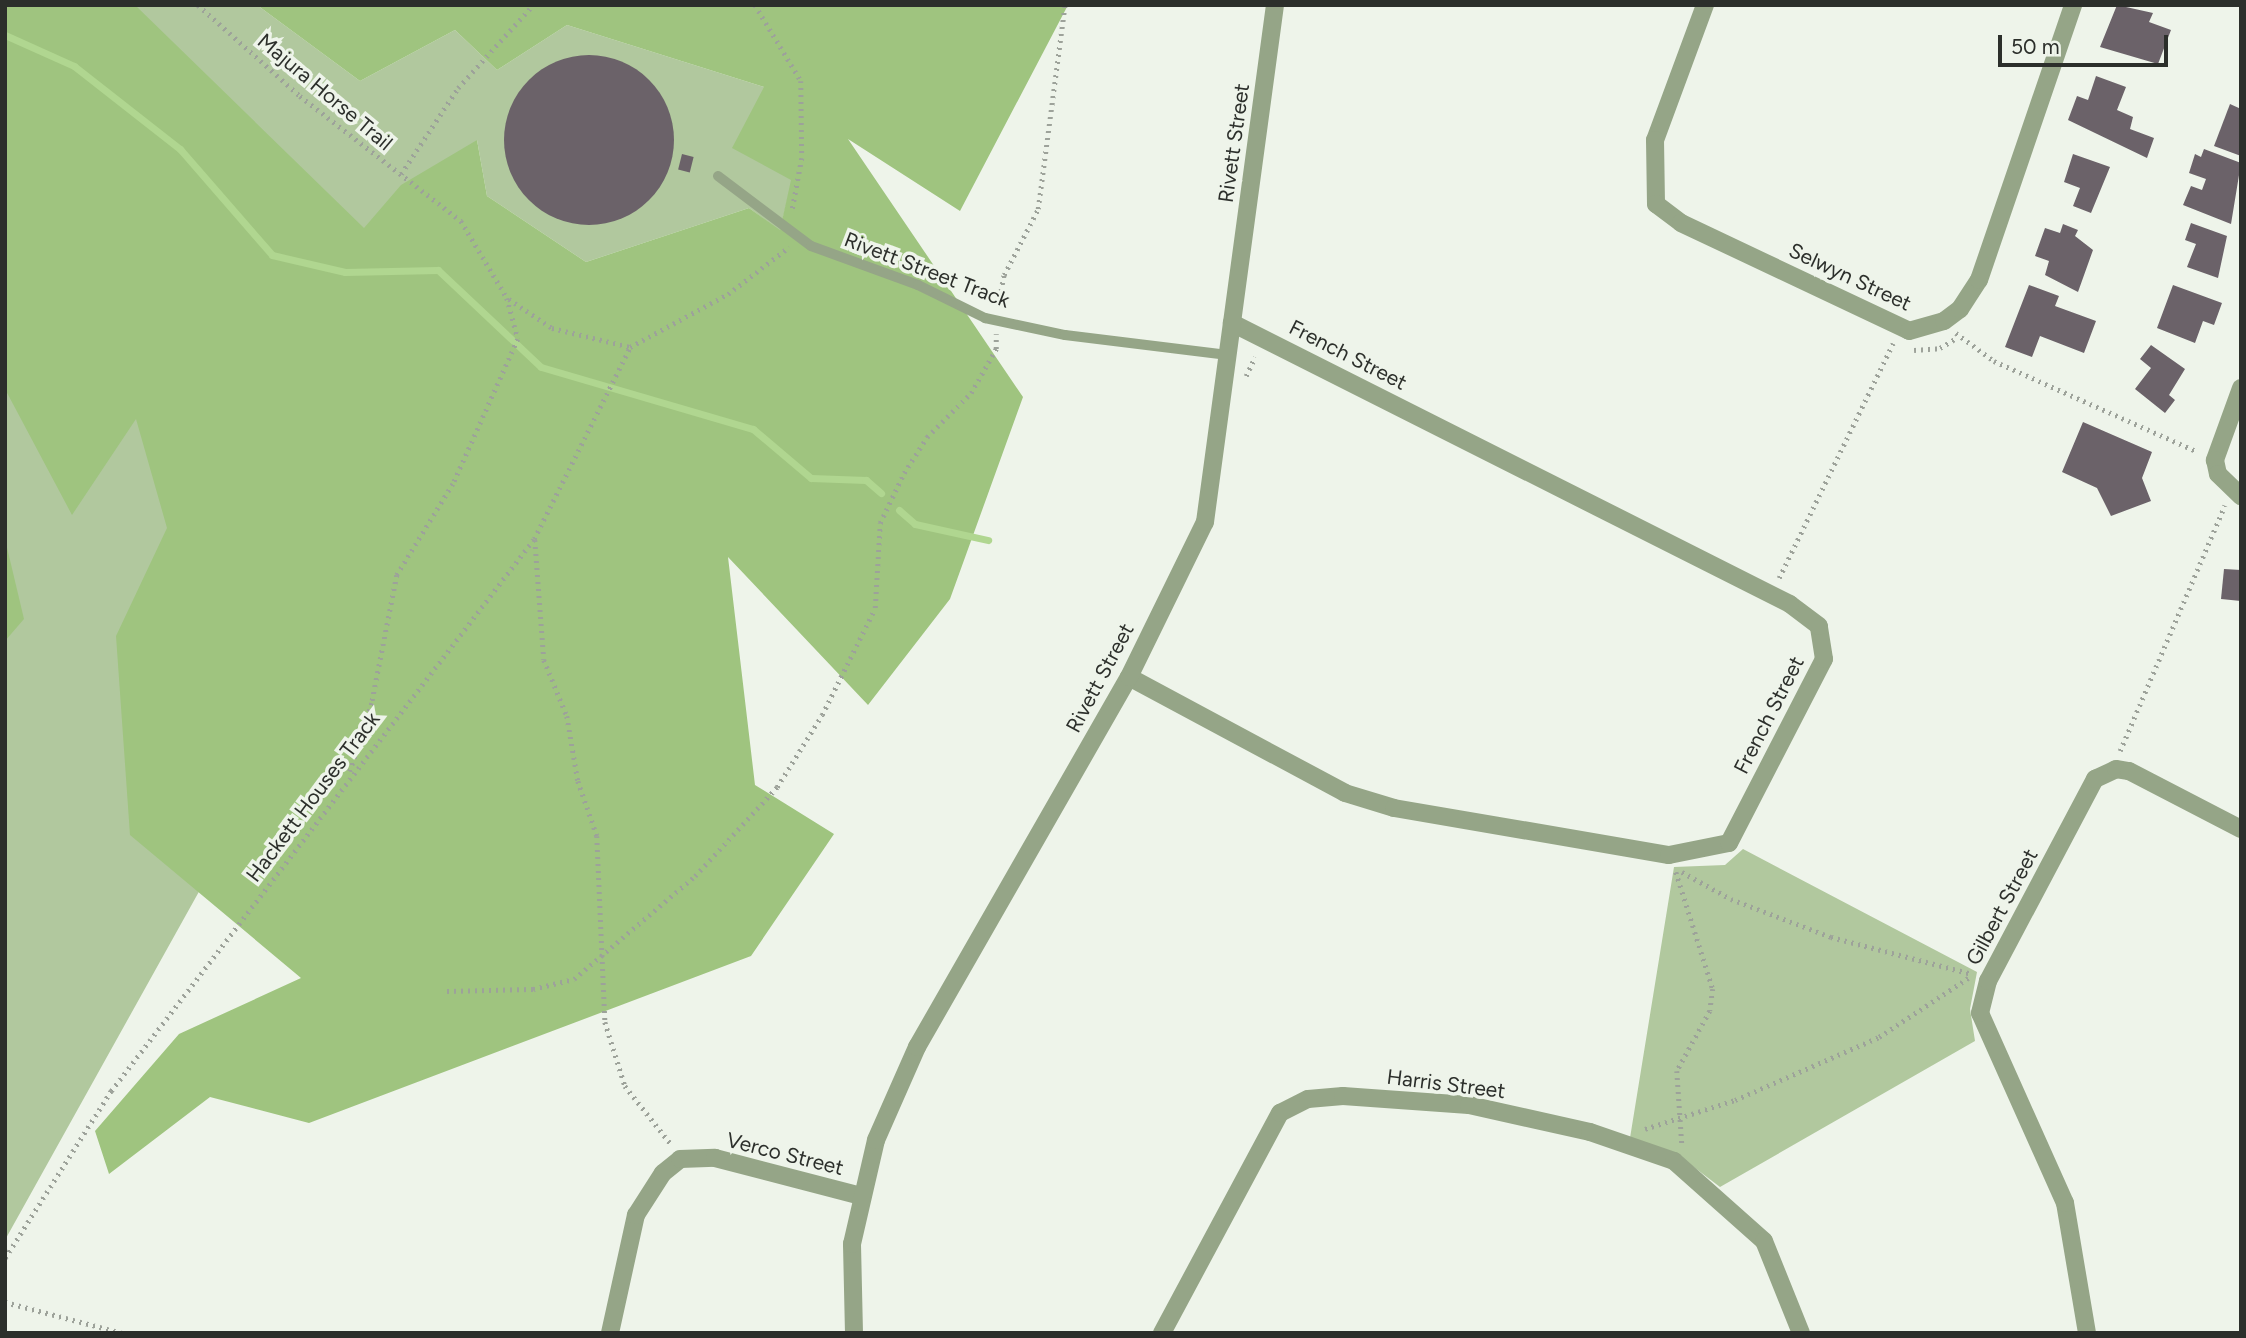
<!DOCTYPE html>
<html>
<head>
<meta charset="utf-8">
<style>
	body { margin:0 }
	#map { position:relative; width:2246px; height:1338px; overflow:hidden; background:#eef4ea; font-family:Figtree,sans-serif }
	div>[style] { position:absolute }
	.green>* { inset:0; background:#b1c89e }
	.forest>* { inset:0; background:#9fc47f }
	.stream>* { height:7px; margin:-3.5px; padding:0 3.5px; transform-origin:3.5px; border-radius:3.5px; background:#b0d690 }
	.building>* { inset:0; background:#6b6269; transform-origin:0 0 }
	.round { border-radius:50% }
	.path>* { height:4.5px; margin-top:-2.25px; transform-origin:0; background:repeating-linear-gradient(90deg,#9da29a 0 2px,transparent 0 7px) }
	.service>* { height:10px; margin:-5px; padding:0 5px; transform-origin:5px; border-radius:5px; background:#95a587 }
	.minor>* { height:18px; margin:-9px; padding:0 9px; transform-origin:9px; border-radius:9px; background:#95a587 }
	span { translate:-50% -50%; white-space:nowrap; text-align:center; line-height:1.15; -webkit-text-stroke:7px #eef4ea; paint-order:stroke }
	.street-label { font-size:21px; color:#2c2f2b }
	.frame { position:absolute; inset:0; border:7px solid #2c2f2b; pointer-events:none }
	.scale { position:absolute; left:1998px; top:35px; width:170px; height:32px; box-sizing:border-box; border:4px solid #2c2f2b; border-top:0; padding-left:9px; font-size:21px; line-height:24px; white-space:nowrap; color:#2c2f2b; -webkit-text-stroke:5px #eef4ea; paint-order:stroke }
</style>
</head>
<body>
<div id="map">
	<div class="green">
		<div style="clip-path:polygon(5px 5px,257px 5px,360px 81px,455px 30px,497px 70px,567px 25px,764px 87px,792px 180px,780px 231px,749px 208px,586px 262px,487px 196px,477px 140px,250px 800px,5px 1240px)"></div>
		<div style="clip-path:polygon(1743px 849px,1977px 972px,1970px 1009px,1975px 1041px,1720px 1187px,1678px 1155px,1630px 1138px,1674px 867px,1725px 865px)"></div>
	</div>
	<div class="forest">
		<div style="clip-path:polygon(5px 5px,135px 5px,364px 228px,401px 185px,477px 140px,487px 196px,586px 262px,749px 208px,780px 230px,791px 180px,732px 148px,764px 87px,567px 25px,497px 70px,455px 30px,360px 81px,257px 5px,1068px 5px,960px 211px,848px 139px,1023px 397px,950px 599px,868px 705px,728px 557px,755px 785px,834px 834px,751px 956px,309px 1123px,210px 1097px,109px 1174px,95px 1131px,179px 1034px,301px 978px,130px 835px,116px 636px,167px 528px,136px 419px,72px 515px,5px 389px)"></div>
		<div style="clip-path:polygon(5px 539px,24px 619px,5px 641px)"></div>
	</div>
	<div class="stream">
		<div style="left:5px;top:35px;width:76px;rotate:24.2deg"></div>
		<div style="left:74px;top:66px;width:135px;rotate:38.1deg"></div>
		<div style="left:180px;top:149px;width:140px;rotate:49deg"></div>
		<div style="left:272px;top:255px;width:75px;rotate:13.1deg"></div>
		<div style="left:345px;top:272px;width:93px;rotate:-1.2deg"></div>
		<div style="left:438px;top:270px;width:141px;rotate:43.3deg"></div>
		<div style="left:541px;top:367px;width:221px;rotate:16.3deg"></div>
		<div style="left:753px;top:429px;width:76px;rotate:40.2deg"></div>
		<div style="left:811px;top:478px;width:55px;rotate:2.1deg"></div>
		<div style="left:866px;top:480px;width:20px;rotate:41deg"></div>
		<div style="left:899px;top:510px;width:21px;rotate:41deg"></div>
		<div style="left:915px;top:524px;width:75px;rotate:12.4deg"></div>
	</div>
	<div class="building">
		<div style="clip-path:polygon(2117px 5px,2153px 13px,2149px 22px,2171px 30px,2158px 64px,2100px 47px)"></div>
		<div class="round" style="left:504px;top:55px;width:170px;height:170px"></div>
		<div style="clip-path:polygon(2096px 76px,2126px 87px,2117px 110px,2133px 117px,2130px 129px,2154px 138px,2147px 158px,2068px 120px,2077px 96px,2088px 100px)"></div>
		<div style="clip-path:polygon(2230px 104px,2241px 109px,2241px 156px,2214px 146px)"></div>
		<div style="clip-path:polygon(2204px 149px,2241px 163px,2231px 224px,2183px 205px,2191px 186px,2202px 190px,2206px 179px,2189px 173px,2195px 154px,2201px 157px)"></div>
		<div style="left:682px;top:154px;width:12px;height:16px;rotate:14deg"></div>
		<div style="clip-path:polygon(2073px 154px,2110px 167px,2091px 213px,2073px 206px,2080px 188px,2064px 182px)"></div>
		<div style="clip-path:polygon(2191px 223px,2227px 236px,2218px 278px,2187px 267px,2196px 244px,2185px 240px)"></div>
		<div style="clip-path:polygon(2063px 224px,2078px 230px,2075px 236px,2093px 250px,2078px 292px,2045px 275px,2049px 261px,2035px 256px,2045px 228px,2060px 233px)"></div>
		<div style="clip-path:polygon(2029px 285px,2059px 296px,2055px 306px,2096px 321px,2084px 353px,2040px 336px,2032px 357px,2005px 347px)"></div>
		<div style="clip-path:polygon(2173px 285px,2222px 303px,2214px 325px,2203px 321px,2195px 343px,2157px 328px)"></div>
		<div style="clip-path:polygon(2151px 345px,2185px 369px,2169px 395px,2175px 400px,2165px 413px,2135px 389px,2151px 368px,2140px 359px)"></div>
		<div style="clip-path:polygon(2083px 422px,2152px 452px,2142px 478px,2151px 501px,2111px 516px,2097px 488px,2062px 472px)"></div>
		<div style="clip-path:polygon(2224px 569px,2241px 570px,2241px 601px,2221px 599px)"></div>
	</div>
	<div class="path">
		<div style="left:198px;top:5px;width:137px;rotate:41.7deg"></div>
		<div style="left:300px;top:96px;width:204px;rotate:37.8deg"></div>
		<div style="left:461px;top:221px;width:90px;rotate:59.1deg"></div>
		<div style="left:507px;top:298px;width:42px;rotate:75deg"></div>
		<div style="left:518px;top:339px;width:159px;rotate:114.1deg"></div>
		<div style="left:453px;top:484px;width:107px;rotate:121.6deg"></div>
		<div style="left:397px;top:575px;width:130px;rotate:101.1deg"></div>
		<div style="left:372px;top:703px;width:72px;rotate:107.7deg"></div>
		<div style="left:755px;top:5px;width:89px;rotate:58.8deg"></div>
		<div style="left:801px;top:81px;width:77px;rotate:89.3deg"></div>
		<div style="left:802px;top:158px;width:55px;rotate:100.5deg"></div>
		<div style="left:401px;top:174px;width:103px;rotate:-56.5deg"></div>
		<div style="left:458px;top:88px;width:112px;rotate:-47.9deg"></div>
		<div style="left:509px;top:299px;width:52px;rotate:34deg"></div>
		<div style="left:552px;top:328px;width:80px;rotate:13.7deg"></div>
		<div style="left:998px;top:305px;width:31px;rotate:-79deg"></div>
		<div style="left:1004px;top:275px;width:74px;rotate:-62.7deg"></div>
		<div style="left:1038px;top:209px;width:206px;rotate:-82.5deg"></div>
		<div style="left:1956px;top:333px;width:47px;rotate:36.4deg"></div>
		<div style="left:1994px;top:361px;width:223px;rotate:24deg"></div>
		<div style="left:630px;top:347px;width:111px;rotate:-28.4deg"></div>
		<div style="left:728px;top:294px;width:77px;rotate:-37.6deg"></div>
		<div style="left:1914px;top:350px;width:26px;rotate:-4deg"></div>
		<div style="left:1940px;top:348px;width:17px;rotate:-31deg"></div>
		<div style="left:1246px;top:376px;width:21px;rotate:-65deg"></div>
		<div style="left:535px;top:540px;width:120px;rotate:85.7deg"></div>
		<div style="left:544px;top:660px;width:61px;rotate:67.7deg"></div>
		<div style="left:567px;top:716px;width:66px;rotate:80.4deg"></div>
		<div style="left:578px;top:781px;width:58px;rotate:70.9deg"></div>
		<div style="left:597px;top:836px;width:186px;rotate:87.5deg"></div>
		<div style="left:605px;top:1022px;width:67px;rotate:72.6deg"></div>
		<div style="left:625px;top:1086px;width:74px;rotate:51.6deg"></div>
		<div style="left:1779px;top:578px;width:261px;rotate:-64.1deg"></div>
		<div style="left:2120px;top:751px;width:267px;rotate:-66.9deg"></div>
		<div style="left:1676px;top:872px;width:123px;rotate:72.5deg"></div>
		<div style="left:1713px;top:989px;width:22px;rotate:98deg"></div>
		<div style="left:1710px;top:1011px;width:68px;rotate:118.8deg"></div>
		<div style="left:1677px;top:1071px;width:74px;rotate:86.1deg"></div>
		<div style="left:1682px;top:872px;width:56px;rotate:28.9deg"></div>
		<div style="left:1731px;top:899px;width:107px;rotate:20.8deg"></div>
		<div style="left:1831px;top:937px;width:146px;rotate:14.7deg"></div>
		<div style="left:447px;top:991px;width:86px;rotate:-1.3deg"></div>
		<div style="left:533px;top:989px;width:42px;rotate:-13.7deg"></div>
		<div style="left:574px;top:979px;width:159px;rotate:-40.4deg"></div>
		<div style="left:695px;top:876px;width:121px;rotate:-47.3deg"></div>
		<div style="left:777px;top:787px;width:85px;rotate:-58deg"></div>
		<div style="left:822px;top:715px;width:119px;rotate:-63.6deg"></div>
		<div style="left:875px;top:608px;width:85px;rotate:-86.6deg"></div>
		<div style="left:880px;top:523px;width:55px;rotate:-64.4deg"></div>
		<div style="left:904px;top:473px;width:43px;rotate:-57.4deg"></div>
		<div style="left:927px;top:437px;width:62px;rotate:-45deg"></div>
		<div style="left:971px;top:393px;width:51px;rotate:-60.4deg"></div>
		<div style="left:996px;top:349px;width:15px;rotate:-90deg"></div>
		<div style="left:1645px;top:1129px;width:95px;rotate:-17.9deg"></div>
		<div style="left:1735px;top:1100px;width:157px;rotate:-23.6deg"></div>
		<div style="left:1879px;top:1037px;width:107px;rotate:-33.5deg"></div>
		<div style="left:5px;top:1258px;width:198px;rotate:-57.6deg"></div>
		<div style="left:111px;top:1091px;width:695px;rotate:-52.54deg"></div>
		<div style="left:534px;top:539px;width:215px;rotate:-63.4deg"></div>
		<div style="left:5px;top:1302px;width:121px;rotate:14.8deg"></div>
	</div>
	<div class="service">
		<div style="left:718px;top:176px;width:116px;rotate:37deg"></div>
		<div style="left:811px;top:246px;width:114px;rotate:20deg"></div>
		<div style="left:918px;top:285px;width:75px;rotate:26.2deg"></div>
		<div style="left:985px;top:318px;width:82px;rotate:12deg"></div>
		<div style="left:1065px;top:335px;width:164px;rotate:7deg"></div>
	</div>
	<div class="minor">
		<div style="left:1705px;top:5px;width:144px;rotate:110.3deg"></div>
		<div style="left:1655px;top:140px;width:64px;rotate:89.1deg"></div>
		<div style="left:1656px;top:204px;width:31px;rotate:37deg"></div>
		<div style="left:1681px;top:223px;width:252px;rotate:25.3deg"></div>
		<div style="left:1909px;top:331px;width:36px;rotate:-16deg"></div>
		<div style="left:1944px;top:321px;width:20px;rotate:-37deg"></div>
		<div style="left:1960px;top:309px;width:35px;rotate:-57deg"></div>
		<div style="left:1979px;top:280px;width:291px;rotate:-71.1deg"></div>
		<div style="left:2241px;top:388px;width:77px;rotate:109.9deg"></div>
		<div style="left:2215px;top:460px;width:14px;rotate:78deg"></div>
		<div style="left:2218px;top:474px;width:32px;rotate:44deg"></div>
		<div style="left:1129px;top:677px;width:245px;rotate:28.2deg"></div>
		<div style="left:1345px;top:793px;width:51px;rotate:17deg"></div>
		<div style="left:1394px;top:808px;width:279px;rotate:9.7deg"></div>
		<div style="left:1669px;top:855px;width:61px;rotate:-11.3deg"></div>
		<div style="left:1729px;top:843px;width:207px;rotate:-62.7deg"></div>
		<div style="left:1824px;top:659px;width:33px;rotate:-99deg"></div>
		<div style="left:1819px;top:626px;width:36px;rotate:-143deg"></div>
		<div style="left:1790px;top:604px;width:625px;rotate:-153.27deg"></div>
		<div style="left:610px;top:1333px;width:121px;rotate:-77.6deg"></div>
		<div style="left:636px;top:1215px;width:50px;rotate:-57.3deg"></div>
		<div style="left:663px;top:1173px;width:22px;rotate:-39deg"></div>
		<div style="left:680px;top:1159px;width:35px;rotate:-2deg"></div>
		<div style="left:715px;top:1158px;width:151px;rotate:14.6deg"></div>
		<div style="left:854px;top:1333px;width:89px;rotate:-91.3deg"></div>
		<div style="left:852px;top:1244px;width:107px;rotate:-77deg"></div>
		<div style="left:876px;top:1140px;width:102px;rotate:-66.2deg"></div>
		<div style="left:917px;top:1047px;width:426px;rotate:-60.2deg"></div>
		<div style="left:1129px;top:677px;width:173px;rotate:-63.9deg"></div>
		<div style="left:1205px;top:522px;width:522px;rotate:-82.29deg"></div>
		<div style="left:1162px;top:1333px;width:250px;rotate:-61.8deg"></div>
		<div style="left:1280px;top:1113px;width:31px;rotate:-27deg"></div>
		<div style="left:1308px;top:1099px;width:35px;rotate:-5deg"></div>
		<div style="left:1343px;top:1096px;width:126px;rotate:4.1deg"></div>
		<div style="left:1469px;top:1105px;width:124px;rotate:12.6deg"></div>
		<div style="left:1590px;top:1132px;width:89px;rotate:19deg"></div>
		<div style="left:1674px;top:1161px;width:120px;rotate:41.6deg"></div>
		<div style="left:1764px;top:1241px;width:99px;rotate:68.1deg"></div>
		<div style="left:2087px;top:1333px;width:132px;rotate:-99.6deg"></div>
		<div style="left:2065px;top:1203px;width:208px;rotate:-114.1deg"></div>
		<div style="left:1980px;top:1013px;width:33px;rotate:-76deg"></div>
		<div style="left:1988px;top:981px;width:229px;rotate:-62.1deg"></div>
		<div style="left:2095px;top:779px;width:23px;rotate:-25deg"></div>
		<div style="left:2116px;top:769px;width:13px;rotate:9deg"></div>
		<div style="left:2129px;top:771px;width:126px;rotate:27.4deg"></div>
	</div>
	<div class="street-label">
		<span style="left:325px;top:92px;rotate:40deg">Majura Horse Trail</span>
		<span style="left:1234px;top:143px;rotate:-82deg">Rivett Street</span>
		<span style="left:927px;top:270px;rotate:21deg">Rivett Street Track</span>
		<span style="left:1850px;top:277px;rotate:25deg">Selwyn Street</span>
		<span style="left:1348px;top:355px;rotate:27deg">French Street</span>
		<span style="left:1100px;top:678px;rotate:-62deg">Rivett Street</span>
		<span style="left:1769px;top:715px;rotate:-63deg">French Street</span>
		<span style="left:313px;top:797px;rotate:-53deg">Hackett Houses Track</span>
		<span style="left:2002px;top:907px;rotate:-62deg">Gilbert Street</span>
		<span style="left:1446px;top:1084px;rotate:7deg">Harris Street</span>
		<span style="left:785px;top:1154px;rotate:14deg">Verco Street</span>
	</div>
	<div class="frame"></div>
	<div class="scale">50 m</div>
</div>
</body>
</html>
